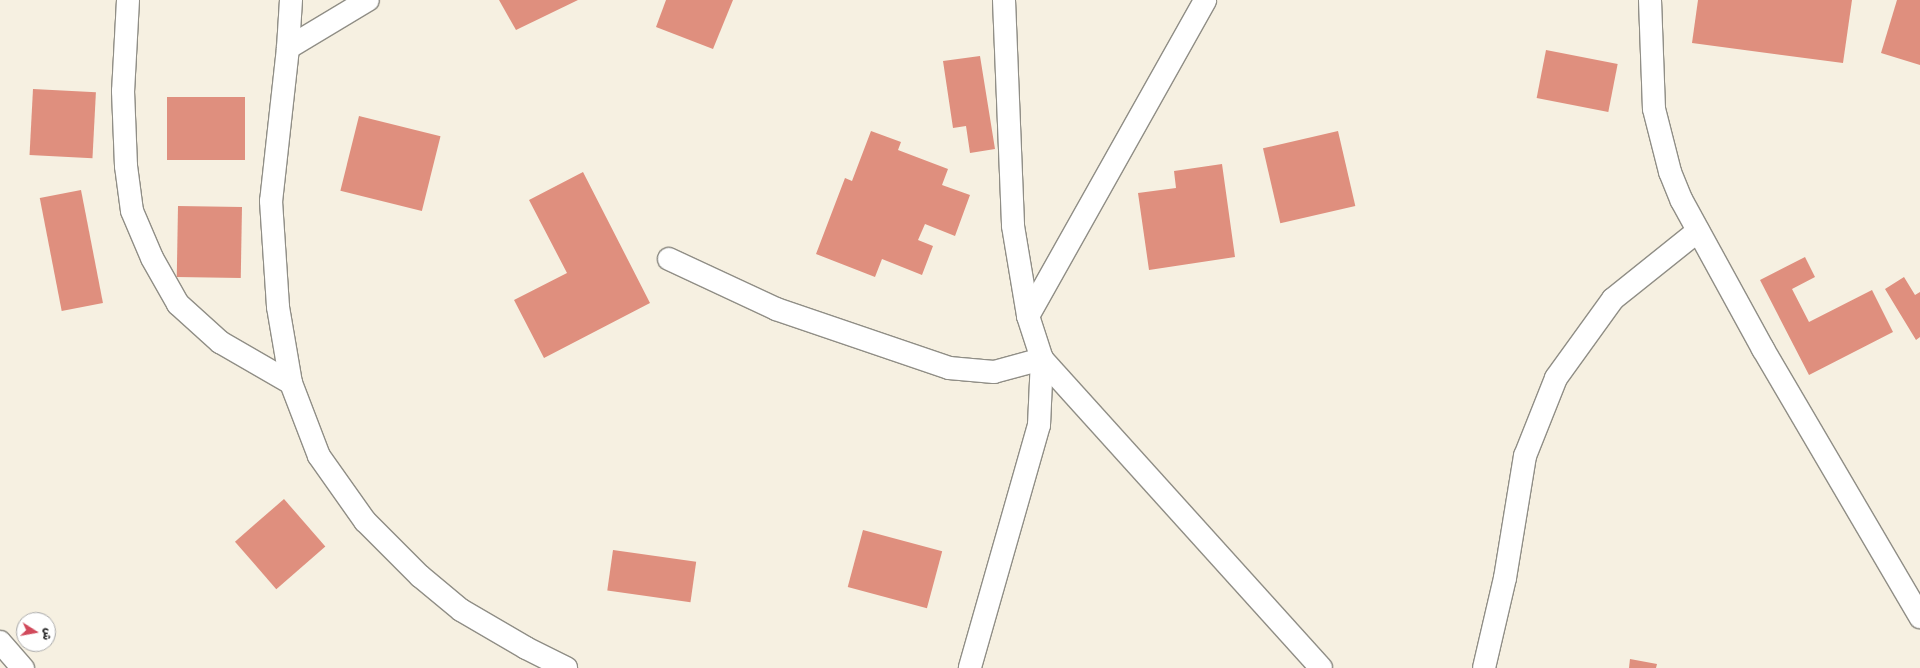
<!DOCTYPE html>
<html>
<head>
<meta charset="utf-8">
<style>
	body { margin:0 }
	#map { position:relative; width:1920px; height:668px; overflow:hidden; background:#f6f0e1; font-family:"Architects Daughter","Playpen Sans Arabic",sans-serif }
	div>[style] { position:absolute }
	.building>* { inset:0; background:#df8f7e; transform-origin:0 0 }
	.roads { filter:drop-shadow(1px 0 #908e86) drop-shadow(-1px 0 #908e86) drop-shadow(0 1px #908e86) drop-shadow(0 -1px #908e86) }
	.street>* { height:22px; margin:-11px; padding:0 11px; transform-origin:11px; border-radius:11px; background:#fff }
	.secondary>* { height:22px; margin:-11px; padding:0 11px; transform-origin:11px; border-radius:11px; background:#fff }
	span { translate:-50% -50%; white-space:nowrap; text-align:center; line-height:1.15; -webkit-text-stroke:3px #fff; paint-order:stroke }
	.north { position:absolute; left:16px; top:612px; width:40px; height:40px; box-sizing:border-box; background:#fff; border:1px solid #aaa; border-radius:50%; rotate:101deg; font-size:11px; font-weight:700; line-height:16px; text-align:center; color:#2b2b2b }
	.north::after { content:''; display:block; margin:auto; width:14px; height:18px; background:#d1495b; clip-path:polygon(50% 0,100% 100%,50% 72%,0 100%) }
</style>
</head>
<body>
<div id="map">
	<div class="building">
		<div style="clip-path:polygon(499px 0,578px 0,516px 30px)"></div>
		<div style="clip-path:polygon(666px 0,733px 0,713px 49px,656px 27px)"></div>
		<div style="clip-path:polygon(1698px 0,1852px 0,1843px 63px,1692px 43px)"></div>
		<div style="clip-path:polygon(1897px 0,1920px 0,1920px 65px,1881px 53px)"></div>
		<div style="left:1546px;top:50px;width:73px;height:49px;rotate:11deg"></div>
		<div style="clip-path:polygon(980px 56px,995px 149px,970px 153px,966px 126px,953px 128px,943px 61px)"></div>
		<div style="left:33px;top:89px;width:63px;height:66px;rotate:3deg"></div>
		<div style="left:167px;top:97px;width:78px;height:63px"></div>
		<div style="left:359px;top:116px;width:84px;height:77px;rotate:14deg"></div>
		<div style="clip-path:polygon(871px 131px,901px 142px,898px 150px,948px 169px,942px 185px,970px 195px,955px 236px,925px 224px,918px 240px,933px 246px,922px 275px,882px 259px,875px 277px,816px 254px,845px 178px,852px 181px)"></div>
		<div style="left:1338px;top:131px;width:77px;height:77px;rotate:77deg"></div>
		<div style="clip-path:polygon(1222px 164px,1235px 257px,1149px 270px,1138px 193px,1176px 188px,1174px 171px)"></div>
		<div style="clip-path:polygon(583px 172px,650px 303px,544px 358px,514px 300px,567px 273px,529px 200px)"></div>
		<div style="left:81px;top:190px;width:115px;height:42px;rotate:79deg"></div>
		<div style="left:178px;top:206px;width:64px;height:71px;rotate:1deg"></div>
		<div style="clip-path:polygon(1805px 257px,1815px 277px,1792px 289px,1809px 322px,1872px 290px,1893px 332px,1809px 375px,1760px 280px)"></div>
		<div style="clip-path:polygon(1904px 277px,1915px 295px,1920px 292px,1920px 337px,1916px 340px,1885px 289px)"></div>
		<div style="left:284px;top:499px;width:63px;height:65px;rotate:49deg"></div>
		<div style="left:863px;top:530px;width:82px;height:59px;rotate:15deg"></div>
		<div style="left:613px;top:550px;width:84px;height:41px;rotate:8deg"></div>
		<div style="clip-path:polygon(1630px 659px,1657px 664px,1656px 668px,1629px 668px)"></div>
	</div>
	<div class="roads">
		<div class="street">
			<div style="left:128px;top:0;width:91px;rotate:93.1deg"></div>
			<div style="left:123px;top:91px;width:75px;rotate:87.7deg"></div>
			<div style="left:126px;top:166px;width:45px;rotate:82.4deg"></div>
			<div style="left:132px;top:211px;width:51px;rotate:66.9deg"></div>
			<div style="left:152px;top:258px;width:53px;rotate:60.5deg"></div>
			<div style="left:178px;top:304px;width:57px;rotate:42.1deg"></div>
			<div style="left:220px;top:342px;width:82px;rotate:30deg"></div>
			<div style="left:291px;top:0;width:48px;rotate:93.6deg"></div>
			<div style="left:288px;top:48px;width:154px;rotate:96.3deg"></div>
			<div style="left:271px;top:201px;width:106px;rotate:86.2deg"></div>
			<div style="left:278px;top:307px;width:77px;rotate:80.3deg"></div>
			<div style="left:291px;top:383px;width:78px;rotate:69deg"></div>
			<div style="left:319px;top:456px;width:80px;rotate:54.7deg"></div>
			<div style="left:365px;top:521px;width:78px;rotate:45deg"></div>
			<div style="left:420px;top:576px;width:53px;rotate:39.7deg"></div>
			<div style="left:461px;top:610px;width:75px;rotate:30.3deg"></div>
			<div style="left:526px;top:648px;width:45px;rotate:26.6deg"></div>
			<div style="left:1650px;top:0;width:109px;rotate:87.9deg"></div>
			<div style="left:1654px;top:109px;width:65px;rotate:75.7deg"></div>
			<div style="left:1670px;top:172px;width:31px;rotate:68deg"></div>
			<div style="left:1682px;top:201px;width:169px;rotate:61.3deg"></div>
			<div style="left:1763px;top:349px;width:311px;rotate:59.6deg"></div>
			<div style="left:288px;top:48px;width:93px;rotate:-31deg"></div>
			<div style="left:669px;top:259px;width:118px;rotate:25deg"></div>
			<div style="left:776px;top:309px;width:183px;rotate:18.8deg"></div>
			<div style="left:949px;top:368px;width:45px;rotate:5.1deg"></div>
			<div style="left:994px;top:372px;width:50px;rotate:-15.2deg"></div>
			<div style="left:1042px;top:359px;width:66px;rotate:92.6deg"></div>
			<div style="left:1039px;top:425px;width:253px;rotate:105.9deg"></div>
			<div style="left:1028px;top:316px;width:362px;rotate:-60.7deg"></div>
			<div style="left:0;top:642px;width:35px;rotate:49deg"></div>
			<div style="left:1484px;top:668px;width:92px;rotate:-76.9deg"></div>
			<div style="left:1505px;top:578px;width:124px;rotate:-80.7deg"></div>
			<div style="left:1525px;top:456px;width:84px;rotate:-68.3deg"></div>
			<div style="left:1556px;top:378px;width:97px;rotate:-54.2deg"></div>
			<div style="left:1613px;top:299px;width:109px;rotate:-38.7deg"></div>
		</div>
		<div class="secondary">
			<div style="left:1004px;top:0;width:226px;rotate:87.7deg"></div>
			<div style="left:1013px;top:226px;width:91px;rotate:80.5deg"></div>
			<div style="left:1028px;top:316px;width:45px;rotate:72deg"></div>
			<div style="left:1042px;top:359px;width:416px;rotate:47.9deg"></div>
		</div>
	</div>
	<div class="north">ش</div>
</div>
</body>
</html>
